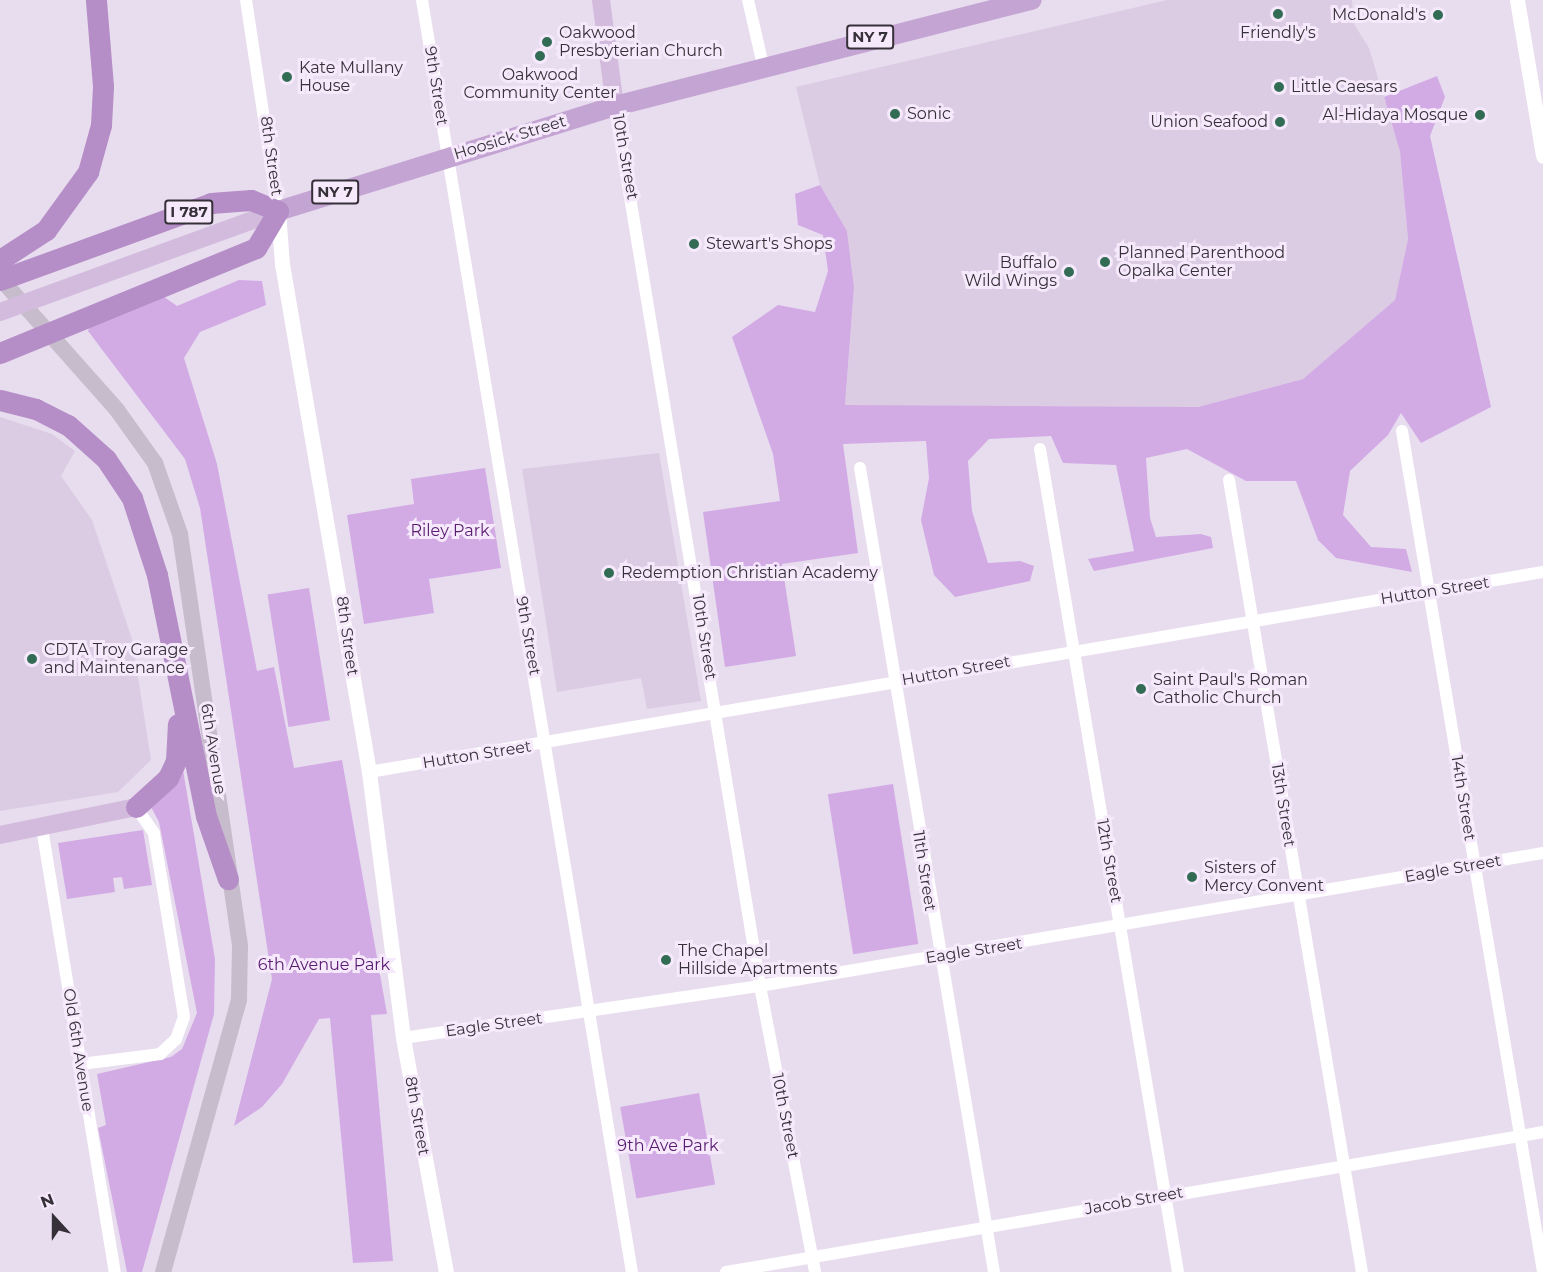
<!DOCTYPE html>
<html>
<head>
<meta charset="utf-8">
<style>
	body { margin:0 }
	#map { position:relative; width:1543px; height:1272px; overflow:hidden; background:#e8dcef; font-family:Montserrat,sans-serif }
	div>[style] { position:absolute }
	.built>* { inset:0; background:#dbcce3 }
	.green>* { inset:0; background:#d2abe5; transform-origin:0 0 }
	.minor>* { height:12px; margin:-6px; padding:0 6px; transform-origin:6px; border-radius:6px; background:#fff }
	.tertiary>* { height:15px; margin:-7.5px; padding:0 7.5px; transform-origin:7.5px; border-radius:7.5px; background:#fff }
	.secondary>* { height:16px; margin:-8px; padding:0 8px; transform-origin:8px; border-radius:8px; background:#c7bccb }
	.primary>* { height:18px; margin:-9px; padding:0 9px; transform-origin:9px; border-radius:9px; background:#d3bbdd }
	.trunk>* { height:20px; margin:-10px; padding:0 10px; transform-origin:10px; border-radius:10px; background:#c4a4d2 }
	.motorway>* { height:21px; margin:-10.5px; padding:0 10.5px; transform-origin:10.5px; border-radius:10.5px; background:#b58dc7 }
	.dots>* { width:16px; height:16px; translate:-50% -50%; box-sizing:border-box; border:3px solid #f6e9fc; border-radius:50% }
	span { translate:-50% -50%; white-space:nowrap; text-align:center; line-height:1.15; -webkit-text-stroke:6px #f6e9fc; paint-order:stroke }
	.shield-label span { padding:2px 4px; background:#f6e9fc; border:2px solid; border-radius:4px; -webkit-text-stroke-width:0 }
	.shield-label { font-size:15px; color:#363138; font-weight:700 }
	.poi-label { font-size:16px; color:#363138 }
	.right { translate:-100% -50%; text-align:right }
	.left { translate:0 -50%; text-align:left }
	.street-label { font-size:16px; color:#363138 }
	.park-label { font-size:16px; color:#581b6f }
	.north { position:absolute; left:24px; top:1188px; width:60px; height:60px; -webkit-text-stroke:4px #f6e9fc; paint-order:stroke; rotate:339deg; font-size:16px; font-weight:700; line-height:24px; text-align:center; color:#363138 }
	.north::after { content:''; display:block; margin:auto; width:21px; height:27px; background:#363138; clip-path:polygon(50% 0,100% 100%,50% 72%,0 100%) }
</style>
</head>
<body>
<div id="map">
	<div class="built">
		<div style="clip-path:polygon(1167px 0,1352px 0,1354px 24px,1369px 48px,1400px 152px,1408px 239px,1395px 300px,1303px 379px,1198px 407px,845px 406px,854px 287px,847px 231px,820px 185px,796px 87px)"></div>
		<div style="clip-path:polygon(0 417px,52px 434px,75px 451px,61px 476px,92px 520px,132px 639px,151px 760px,118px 792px,0 811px)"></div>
		<div style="clip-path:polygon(659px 453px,701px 701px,647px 709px,641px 678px,557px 692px,522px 469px)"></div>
	</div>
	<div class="green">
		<div style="clip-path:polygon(1437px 76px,1445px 97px,1430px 136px,1491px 407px,1421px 443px,1401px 413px,1388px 435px,1350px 471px,1343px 515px,1371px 547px,1406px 549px,1412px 572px,1336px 558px,1318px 540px,1296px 481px,1246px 481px,1187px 449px,1146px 458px,1150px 518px,1156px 537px,1201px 534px,1211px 537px,1213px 548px,1094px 571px,1088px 559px,1134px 551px,1116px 465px,1063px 463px,1051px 436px,989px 439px,968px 461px,972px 511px,988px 563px,1020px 561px,1034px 566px,1030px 581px,955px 597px,934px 575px,921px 520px,929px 478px,926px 441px,843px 444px,858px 553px,782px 564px,796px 656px,725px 667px,703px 512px,780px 501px,773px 454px,732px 337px,778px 305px,815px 312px,828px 271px,823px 235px,798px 225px,795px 194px,820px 185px,847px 231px,854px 287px,845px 405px,1198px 407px,1303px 379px,1395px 300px,1408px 239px,1400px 152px,1384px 97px)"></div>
		<div style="clip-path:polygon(239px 280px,262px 281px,266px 305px,200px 332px,184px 358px,217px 464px,257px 671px,274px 667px,294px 768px,342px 760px,387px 1014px,371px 1015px,393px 1261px,353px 1263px,330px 1018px,319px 1019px,282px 1084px,262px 1107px,234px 1126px,272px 979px,200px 508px,185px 459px,88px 331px,96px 309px,150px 287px,177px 306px)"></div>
		<div style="clip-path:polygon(485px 468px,501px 568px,429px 579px,434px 613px,364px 624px,347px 515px,414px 504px,411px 479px)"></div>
		<div style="left:309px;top:588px;width:134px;height:42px;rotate:81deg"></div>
		<div style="clip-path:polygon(183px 770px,215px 959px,214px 1014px,142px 1272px,127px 1272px,98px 1128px,106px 1125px,97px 1074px,171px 1057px,182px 1049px,197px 1013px,159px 822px,151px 807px)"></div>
		<div style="left:893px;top:784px;width:162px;height:66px;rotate:81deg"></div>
		<div style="clip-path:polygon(143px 830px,152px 885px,124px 889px,122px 877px,113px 878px,115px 892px,67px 899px,58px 843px)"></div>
		<div style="left:699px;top:1093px;width:93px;height:80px;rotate:80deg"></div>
	</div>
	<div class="minor">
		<div style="left:246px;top:0;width:213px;rotate:81.4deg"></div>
		<div style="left:422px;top:0;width:1289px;rotate:80.63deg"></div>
		<div style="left:748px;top:0;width:67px;rotate:77deg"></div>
		<div style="left:615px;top:106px;width:892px;rotate:80.64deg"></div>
		<div style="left:760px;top:986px;width:291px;rotate:79.1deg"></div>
		<div style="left:1402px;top:431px;width:853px;rotate:80.48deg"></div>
		<div style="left:1040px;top:449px;width:834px;rotate:80.48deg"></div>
		<div style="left:860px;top:468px;width:815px;rotate:80.54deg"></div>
		<div style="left:1229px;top:480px;width:803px;rotate:80.47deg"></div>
		<div style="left:369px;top:772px;width:1191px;rotate:-9.67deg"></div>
		<div style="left:42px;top:828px;width:450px;rotate:80.7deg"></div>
		<div style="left:403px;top:1038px;width:361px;rotate:-8.3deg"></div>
		<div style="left:760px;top:986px;width:794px;rotate:-9.64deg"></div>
		<div style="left:81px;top:1064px;width:80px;rotate:-7.2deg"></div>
		<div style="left:160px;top:1054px;width:22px;rotate:-43deg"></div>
		<div style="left:176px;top:1039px;width:23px;rotate:-70deg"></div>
		<div style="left:184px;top:1017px;width:186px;rotate:-99.3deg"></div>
		<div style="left:154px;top:833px;width:32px;rotate:-125deg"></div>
		<div style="left:726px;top:1272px;width:829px;rotate:-9.72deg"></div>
	</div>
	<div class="tertiary">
		<div style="left:1517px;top:0;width:158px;rotate:80.5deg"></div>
		<div style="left:278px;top:211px;width:53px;rotate:85.7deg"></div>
		<div style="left:282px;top:264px;width:515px;rotate:80.28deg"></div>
		<div style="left:369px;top:772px;width:268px;rotate:82.7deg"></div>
		<div style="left:403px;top:1038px;width:238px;rotate:79.6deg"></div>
	</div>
	<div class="secondary">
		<div style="left:0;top:278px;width:176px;rotate:48.4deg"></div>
		<div style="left:117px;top:410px;width:65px;rotate:54.4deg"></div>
		<div style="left:155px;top:463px;width:75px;rotate:70.6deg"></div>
		<div style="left:180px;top:534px;width:416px;rotate:81.7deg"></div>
		<div style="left:240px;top:946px;width:54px;rotate:91.1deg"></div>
		<div style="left:239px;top:1000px;width:282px;rotate:105.6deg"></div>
	</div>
	<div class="primary">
		<div style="left:601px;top:0;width:107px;rotate:82.5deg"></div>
		<div style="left:0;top:312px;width:296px;rotate:-20deg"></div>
		<div style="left:0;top:835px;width:139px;rotate:-11.6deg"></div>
	</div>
	<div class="trunk">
		<div style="left:278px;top:211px;width:353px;rotate:-17.3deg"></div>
		<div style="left:615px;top:106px;width:430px;rotate:-14.3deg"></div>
	</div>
	<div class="motorway">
		<div style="left:0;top:260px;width:55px;rotate:-33.1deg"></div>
		<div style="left:46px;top:230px;width:72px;rotate:-54.1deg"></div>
		<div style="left:88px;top:172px;width:49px;rotate:-74.5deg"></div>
		<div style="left:101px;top:125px;width:39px;rotate:-87deg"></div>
		<div style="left:103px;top:86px;width:86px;rotate:-94.7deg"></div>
		<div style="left:0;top:280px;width:225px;rotate:-20deg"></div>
		<div style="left:211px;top:203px;width:40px;rotate:-4.3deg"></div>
		<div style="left:251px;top:200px;width:29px;rotate:22deg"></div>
		<div style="left:278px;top:211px;width:43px;rotate:120.7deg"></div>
		<div style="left:256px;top:248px;width:277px;rotate:157.7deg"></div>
		<div style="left:0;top:400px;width:37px;rotate:14deg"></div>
		<div style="left:36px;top:409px;width:36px;rotate:27deg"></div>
		<div style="left:68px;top:425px;width:51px;rotate:41.8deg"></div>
		<div style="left:106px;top:459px;width:47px;rotate:56.3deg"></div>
		<div style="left:132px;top:498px;width:81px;rotate:72deg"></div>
		<div style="left:157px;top:575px;width:246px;rotate:78.5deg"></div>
		<div style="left:206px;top:816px;width:67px;rotate:70.8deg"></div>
		<div style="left:136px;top:807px;width:43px;rotate:-42.2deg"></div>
		<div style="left:168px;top:778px;width:19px;rotate:-65deg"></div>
		<div style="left:176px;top:761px;width:37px;rotate:-87deg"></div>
	</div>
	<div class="dots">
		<div style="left:1278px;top:14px;background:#336c55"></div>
		<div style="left:1438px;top:15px;background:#336c55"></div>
		<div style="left:547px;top:42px;background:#336c55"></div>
		<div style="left:540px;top:56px;background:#336c55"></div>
		<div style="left:287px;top:77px;background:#336c55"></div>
		<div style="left:1279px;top:87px;background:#336c55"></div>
		<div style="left:895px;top:114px;background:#336c55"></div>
		<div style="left:1480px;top:115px;background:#336c55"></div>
		<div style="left:1280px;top:122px;background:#336c55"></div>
		<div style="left:694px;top:244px;background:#336c55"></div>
		<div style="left:1105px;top:262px;background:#336c55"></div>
		<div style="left:1069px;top:272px;background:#336c55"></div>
		<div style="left:609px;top:573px;background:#336c55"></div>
		<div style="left:32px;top:659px;background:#336c55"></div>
		<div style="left:1141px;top:689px;background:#336c55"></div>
		<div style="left:1192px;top:877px;background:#336c55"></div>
		<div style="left:666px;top:960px;background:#336c55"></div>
	</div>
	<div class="shield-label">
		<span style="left:870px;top:37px">NY 7</span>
		<span style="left:335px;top:192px">NY 7</span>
		<span style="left:189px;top:212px">I 787</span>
	</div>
	<div class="poi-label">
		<span class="right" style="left:1426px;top:15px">McDonald's</span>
		<span class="left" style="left:559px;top:42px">Oakwood<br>Presbyterian Church</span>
		<span style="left:1278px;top:33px">Friendly's</span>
		<span class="left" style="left:299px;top:77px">Kate Mullany<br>House</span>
		<span style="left:540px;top:84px">Oakwood<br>Community Center</span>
		<span class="left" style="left:1291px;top:87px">Little Caesars</span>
		<span class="left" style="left:907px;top:114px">Sonic</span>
		<span class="right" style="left:1468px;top:115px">Al-Hidaya Mosque</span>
		<span class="right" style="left:1268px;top:122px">Union Seafood</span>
		<span class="left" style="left:706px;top:244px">Stewart's Shops</span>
		<span class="left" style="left:1118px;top:262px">Planned Parenthood<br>Opalka Center</span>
		<span class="right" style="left:1057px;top:272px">Buffalo<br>Wild Wings</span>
		<span class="left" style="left:621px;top:573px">Redemption Christian Academy</span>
		<span class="left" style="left:44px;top:659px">CDTA Troy Garage<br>and Maintenance</span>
		<span class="left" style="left:1153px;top:689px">Saint Paul's Roman<br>Catholic Church</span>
		<span class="left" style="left:1204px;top:877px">Sisters of<br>Mercy Convent</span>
		<span class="left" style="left:678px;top:960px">The Chapel<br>Hillside Apartments</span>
	</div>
	<div class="street-label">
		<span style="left:436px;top:86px;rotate:81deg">9th Street</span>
		<span style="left:510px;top:138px;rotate:-17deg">Hoosick Street</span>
		<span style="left:271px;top:156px;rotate:82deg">8th Street</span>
		<span style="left:625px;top:157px;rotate:80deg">10th Street</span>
		<span style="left:1435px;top:591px;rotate:-9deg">Hutton Street</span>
		<span style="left:347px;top:636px;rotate:82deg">8th Street</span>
		<span style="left:528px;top:636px;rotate:80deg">9th Street</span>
		<span style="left:704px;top:637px;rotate:81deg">10th Street</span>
		<span style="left:956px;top:671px;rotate:-10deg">Hutton Street</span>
		<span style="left:213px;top:749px;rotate:81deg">6th Avenue</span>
		<span style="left:477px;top:755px;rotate:-9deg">Hutton Street</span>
		<span style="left:1463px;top:798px;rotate:81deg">14th Street</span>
		<span style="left:1283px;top:805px;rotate:81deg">13th Street</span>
		<span style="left:1109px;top:861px;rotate:80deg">12th Street</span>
		<span style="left:1453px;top:869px;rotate:-10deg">Eagle Street</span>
		<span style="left:924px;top:871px;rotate:81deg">11th Street</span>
		<span style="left:974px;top:951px;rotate:-9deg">Eagle Street</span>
		<span style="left:494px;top:1025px;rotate:-8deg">Eagle Street</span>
		<span style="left:78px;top:1050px;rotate:81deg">Old 6th Avenue</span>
		<span style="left:417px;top:1116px;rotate:80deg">8th Street</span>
		<span style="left:785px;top:1116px;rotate:79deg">10th Street</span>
		<span style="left:1134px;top:1201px;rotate:-10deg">Jacob Street</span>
	</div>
	<div class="park-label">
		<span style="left:450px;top:531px">Riley Park</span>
		<span style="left:324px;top:965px">6th Avenue Park</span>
		<span style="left:668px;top:1146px">9th Ave Park</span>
	</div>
	<div class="north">N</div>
</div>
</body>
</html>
